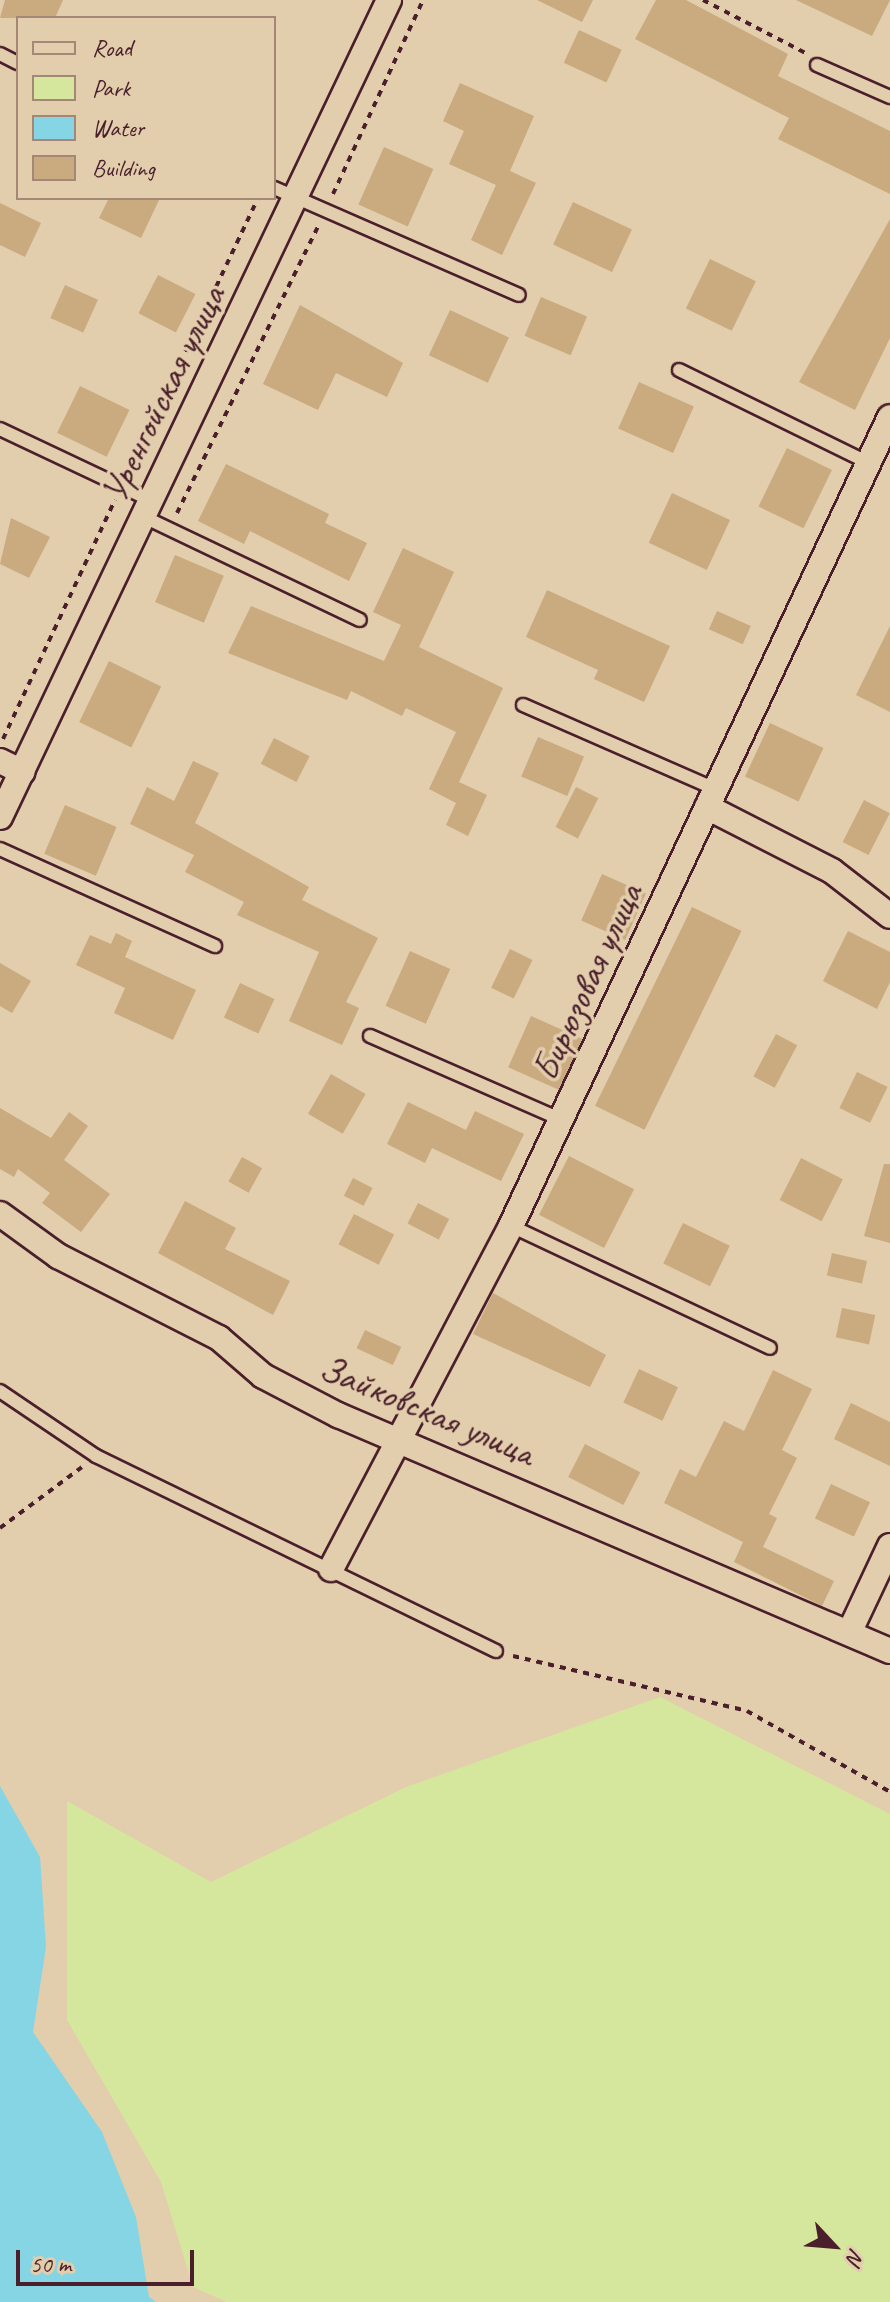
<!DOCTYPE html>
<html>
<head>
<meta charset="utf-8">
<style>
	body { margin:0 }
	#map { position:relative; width:890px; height:2302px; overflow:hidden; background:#e2cdac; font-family:Caveat,sans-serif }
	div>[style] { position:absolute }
	.green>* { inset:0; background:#d5e79c }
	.water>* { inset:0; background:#86d5e4 }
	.building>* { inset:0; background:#c9ab7f; transform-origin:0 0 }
	.path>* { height:4px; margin-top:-2px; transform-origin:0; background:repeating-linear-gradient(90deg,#4a1f2b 0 6px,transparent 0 12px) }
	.roads { filter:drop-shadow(2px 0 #4a1f2b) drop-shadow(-2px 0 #4a1f2b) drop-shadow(0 2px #4a1f2b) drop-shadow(0 -2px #4a1f2b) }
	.service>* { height:12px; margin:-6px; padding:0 6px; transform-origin:6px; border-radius:6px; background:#e2cdac }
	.minor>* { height:24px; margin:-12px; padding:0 12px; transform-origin:12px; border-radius:12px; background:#e2cdac }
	span { translate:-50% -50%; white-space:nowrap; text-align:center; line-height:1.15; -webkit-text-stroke:7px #e2cdac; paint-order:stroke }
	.street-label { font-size:38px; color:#4a1f2b }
	.legend { position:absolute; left:16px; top:16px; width:260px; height:184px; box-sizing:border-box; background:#e2cdac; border:2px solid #a58778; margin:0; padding:10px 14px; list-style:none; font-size:24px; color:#4a1f2b }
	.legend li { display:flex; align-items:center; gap:16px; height:40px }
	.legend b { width:40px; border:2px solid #a58778 }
	.north { position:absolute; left:794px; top:2206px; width:80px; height:80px; -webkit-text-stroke:6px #e2cdac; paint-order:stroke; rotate:116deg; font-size:22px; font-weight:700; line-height:32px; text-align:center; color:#4a1f2b }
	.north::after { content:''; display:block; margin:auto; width:28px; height:36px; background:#4a1f2b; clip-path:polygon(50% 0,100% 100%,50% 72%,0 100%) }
	.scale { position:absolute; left:16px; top:2250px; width:178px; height:36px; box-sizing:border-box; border:4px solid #4a1f2b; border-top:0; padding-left:10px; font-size:24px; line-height:28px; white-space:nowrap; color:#4a1f2b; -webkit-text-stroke:6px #e2cdac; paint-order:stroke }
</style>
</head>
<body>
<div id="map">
	<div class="green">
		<div style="clip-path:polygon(660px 1697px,890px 1814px,890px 2302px,227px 2302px,193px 2287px,161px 2182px,67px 2020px,67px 1801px,211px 1882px,406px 1787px)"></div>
	</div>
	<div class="water">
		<div style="clip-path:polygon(0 1786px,40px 1857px,46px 1947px,33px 2032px,102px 2132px,136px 2217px,149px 2297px,156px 2302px,0 2302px)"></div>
	</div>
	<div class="building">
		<div style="clip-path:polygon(5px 0,63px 0,55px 18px,0 18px)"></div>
		<div style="clip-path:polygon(537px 0,593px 0,582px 22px)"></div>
		<div style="clip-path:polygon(656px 0,686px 0,788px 54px,778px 76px,890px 131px,890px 194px,778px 139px,789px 118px,635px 39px)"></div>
		<div style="clip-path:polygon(796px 0,890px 0,872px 36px)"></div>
		<div style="left:579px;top:30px;width:47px;height:36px;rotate:25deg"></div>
		<div style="clip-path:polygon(460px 83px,534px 116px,510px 171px,536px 183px,502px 255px,471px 240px,496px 185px,449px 164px,464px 131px,443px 121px)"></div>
		<div style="left:384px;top:147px;width:54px;height:63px;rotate:24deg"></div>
		<div style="clip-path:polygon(109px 198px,160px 198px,141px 238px,99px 218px)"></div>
		<div style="left:573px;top:202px;width:65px;height:47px;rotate:25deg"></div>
		<div style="clip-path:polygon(0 203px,41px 223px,25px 257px,0 245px)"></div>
		<div style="clip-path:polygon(890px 219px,890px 338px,855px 410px,799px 382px)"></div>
		<div style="left:710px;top:259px;width:51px;height:55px;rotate:26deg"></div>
		<div style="left:158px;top:275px;width:42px;height:43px;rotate:27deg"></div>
		<div style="left:65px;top:285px;width:36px;height:36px;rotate:24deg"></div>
		<div style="left:541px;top:297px;width:50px;height:42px;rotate:23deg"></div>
		<div style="clip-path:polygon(300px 305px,403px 363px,387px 397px,336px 373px,318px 410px,263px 384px)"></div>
		<div style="left:450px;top:310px;width:65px;height:50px;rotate:25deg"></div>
		<div style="left:639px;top:382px;width:60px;height:51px;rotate:24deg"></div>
		<div style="left:80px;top:386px;width:55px;height:52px;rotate:26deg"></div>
		<div style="left:787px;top:448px;width:50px;height:65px;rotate:26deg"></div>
		<div style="clip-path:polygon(226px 464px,329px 514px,325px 523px,367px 543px,349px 581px,250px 531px,244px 544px,198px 521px)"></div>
		<div style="left:672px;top:493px;width:64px;height:55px;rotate:25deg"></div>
		<div style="clip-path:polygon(11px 518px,50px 537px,29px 578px,0 564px)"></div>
		<div style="clip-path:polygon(403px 548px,454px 572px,419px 647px,503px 688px,459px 782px,487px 795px,468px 836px,446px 825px,456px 803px,429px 789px,456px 732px,406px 708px,402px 716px,351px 691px,347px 700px,228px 653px,251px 606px,384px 661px,401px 625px,373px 612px)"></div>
		<div style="left:175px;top:555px;width:53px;height:51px;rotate:23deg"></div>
		<div style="clip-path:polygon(547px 590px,670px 646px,644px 702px,594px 679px,598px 670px,526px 637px)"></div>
		<div style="left:717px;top:611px;width:37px;height:20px;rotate:24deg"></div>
		<div style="clip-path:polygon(890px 626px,890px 712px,856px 695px)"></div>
		<div style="left:109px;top:661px;width:58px;height:68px;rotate:26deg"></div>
		<div style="left:770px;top:723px;width:59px;height:59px;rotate:25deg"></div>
		<div style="left:538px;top:737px;width:50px;height:43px;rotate:23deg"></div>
		<div style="left:274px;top:738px;width:40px;height:29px;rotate:27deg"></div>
		<div style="clip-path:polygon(193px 761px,219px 773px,195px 823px,309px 887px,302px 900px,378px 938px,346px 1002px,359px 1008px,342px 1045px,289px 1021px,319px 952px,237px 915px,244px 902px,185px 872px,194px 855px,130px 824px,147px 787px,174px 801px)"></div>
		<div style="left:576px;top:787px;width:25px;height:45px;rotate:27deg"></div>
		<div style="left:864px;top:800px;width:29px;height:47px;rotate:27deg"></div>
		<div style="left:65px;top:805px;width:56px;height:53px;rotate:23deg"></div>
		<div style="left:602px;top:874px;width:48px;height:51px;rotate:24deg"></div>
		<div style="left:692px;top:907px;width:55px;height:221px;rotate:26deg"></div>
		<div style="clip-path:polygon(848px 931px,890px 952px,890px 982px,877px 1009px,823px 981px)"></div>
		<div style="clip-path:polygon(116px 933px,132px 941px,125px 957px,196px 990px,173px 1040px,114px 1013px,125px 988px,76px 965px,90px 935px,111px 944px)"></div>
		<div style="left:510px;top:949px;width:25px;height:43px;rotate:26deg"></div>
		<div style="left:410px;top:951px;width:44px;height:60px;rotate:24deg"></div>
		<div style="clip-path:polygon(0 963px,31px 981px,12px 1013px,0 1006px)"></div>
		<div style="left:240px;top:983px;width:38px;height:38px;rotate:25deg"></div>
		<div style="left:531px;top:1016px;width:56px;height:56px;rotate:24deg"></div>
		<div style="left:776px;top:1034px;width:24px;height:48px;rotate:28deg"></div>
		<div style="left:857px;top:1072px;width:34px;height:40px;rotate:26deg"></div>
		<div style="left:331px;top:1074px;width:40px;height:46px;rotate:30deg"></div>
		<div style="clip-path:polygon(408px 1102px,466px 1130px,475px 1111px,524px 1134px,501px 1181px,432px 1148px,425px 1163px,387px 1144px)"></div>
		<div style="clip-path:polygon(0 1108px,51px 1138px,69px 1112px,88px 1126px,64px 1160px,110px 1194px,81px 1232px,42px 1203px,50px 1193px,18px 1169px,14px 1177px,0 1169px)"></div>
		<div style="left:569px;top:1156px;width:73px;height:66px;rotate:27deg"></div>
		<div style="left:242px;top:1157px;width:23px;height:28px;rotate:29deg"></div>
		<div style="left:801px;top:1158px;width:47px;height:47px;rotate:27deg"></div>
		<div style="clip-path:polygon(884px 1164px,890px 1164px,890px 1243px,864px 1236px)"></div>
		<div style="left:353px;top:1178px;width:22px;height:20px;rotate:27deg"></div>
		<div style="clip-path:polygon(185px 1201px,236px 1228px,225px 1249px,290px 1281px,273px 1315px,158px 1253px)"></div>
		<div style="left:418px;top:1203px;width:35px;height:23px;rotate:27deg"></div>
		<div style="left:354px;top:1214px;width:45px;height:34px;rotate:27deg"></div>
		<div style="left:683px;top:1223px;width:52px;height:45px;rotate:26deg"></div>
		<div style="left:832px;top:1253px;width:36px;height:23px;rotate:13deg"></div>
		<div style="clip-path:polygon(493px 1293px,606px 1355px,590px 1387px,473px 1334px)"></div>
		<div style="left:842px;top:1308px;width:34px;height:30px;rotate:12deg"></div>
		<div style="left:365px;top:1330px;width:40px;height:20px;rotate:25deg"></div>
		<div style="left:639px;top:1369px;width:43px;height:37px;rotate:25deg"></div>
		<div style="clip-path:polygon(773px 1370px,812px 1389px,782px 1450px,797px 1458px,769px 1514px,777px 1518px,763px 1547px,834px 1581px,822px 1606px,734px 1562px,743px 1542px,664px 1503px,680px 1469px,696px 1477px,724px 1421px,744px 1431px)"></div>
		<div style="clip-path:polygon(851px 1403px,890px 1422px,890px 1466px,834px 1439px)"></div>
		<div style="left:585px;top:1444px;width:62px;height:37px;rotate:27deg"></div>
		<div style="left:831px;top:1484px;width:43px;height:38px;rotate:25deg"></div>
	</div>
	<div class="path">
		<div style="left:703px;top:0;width:117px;rotate:27.4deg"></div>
		<div style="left:333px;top:194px;width:214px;rotate:-65.1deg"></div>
		<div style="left:129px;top:471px;width:302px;rotate:-64.7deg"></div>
		<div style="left:177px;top:513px;width:319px;rotate:-63.8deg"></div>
		<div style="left:3px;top:739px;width:264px;rotate:-64.9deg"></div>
		<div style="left:0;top:1528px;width:102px;rotate:-36.6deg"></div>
		<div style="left:513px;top:1656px;width:240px;rotate:13.2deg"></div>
		<div style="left:747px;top:1711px;width:164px;rotate:29.5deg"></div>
	</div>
	<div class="roads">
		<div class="service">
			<div style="left:0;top:54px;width:20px;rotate:27deg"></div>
			<div style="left:817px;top:65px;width:80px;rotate:23.7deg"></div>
			<div style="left:274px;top:188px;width:267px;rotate:23.6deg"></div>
			<div style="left:679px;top:370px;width:209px;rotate:26.1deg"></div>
			<div style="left:0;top:429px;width:168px;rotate:25.3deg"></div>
			<div style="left:144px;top:517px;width:239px;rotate:25.5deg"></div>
			<div style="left:523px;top:705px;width:210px;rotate:23.6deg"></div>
			<div style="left:0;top:849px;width:236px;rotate:24.3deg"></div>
			<div style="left:370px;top:1036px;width:210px;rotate:23.6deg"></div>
			<div style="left:511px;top:1226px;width:286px;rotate:25.2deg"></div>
			<div style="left:0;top:1391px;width:116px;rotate:34.1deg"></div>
			<div style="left:96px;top:1456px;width:445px;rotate:26deg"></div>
		</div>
		<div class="minor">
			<div style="left:0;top:761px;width:25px;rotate:26deg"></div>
			<div style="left:707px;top:807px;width:140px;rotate:27.1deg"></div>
			<div style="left:832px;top:871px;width:73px;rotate:37.8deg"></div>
			<div style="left:0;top:817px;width:905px;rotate:-64.54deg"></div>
			<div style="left:0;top:1214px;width:72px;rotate:35.9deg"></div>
			<div style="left:58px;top:1256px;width:181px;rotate:27deg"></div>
			<div style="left:219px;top:1338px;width:58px;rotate:40.8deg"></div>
			<div style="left:263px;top:1376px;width:85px;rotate:27.5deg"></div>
			<div style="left:338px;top:1415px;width:600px;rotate:23.15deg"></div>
			<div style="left:331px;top:1569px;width:387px;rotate:-62.3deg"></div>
			<div style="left:511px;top:1226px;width:893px;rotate:-64.9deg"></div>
			<div style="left:849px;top:1633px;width:96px;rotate:-64.8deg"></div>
		</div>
	</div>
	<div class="street-label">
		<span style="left:163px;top:394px;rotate:-64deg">Уренгойская улица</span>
		<span style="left:587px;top:982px;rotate:-65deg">Бирюзовая улица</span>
		<span style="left:427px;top:1410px;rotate:23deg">Зайковская улица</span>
	</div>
	<ul class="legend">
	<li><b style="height:10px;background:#e2cdac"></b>Road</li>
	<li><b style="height:22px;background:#d5e79c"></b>Park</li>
	<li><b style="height:22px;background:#86d5e4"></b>Water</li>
	<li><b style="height:22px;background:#c9ab7f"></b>Building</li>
	</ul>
	<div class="north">N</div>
	<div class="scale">50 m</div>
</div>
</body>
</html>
